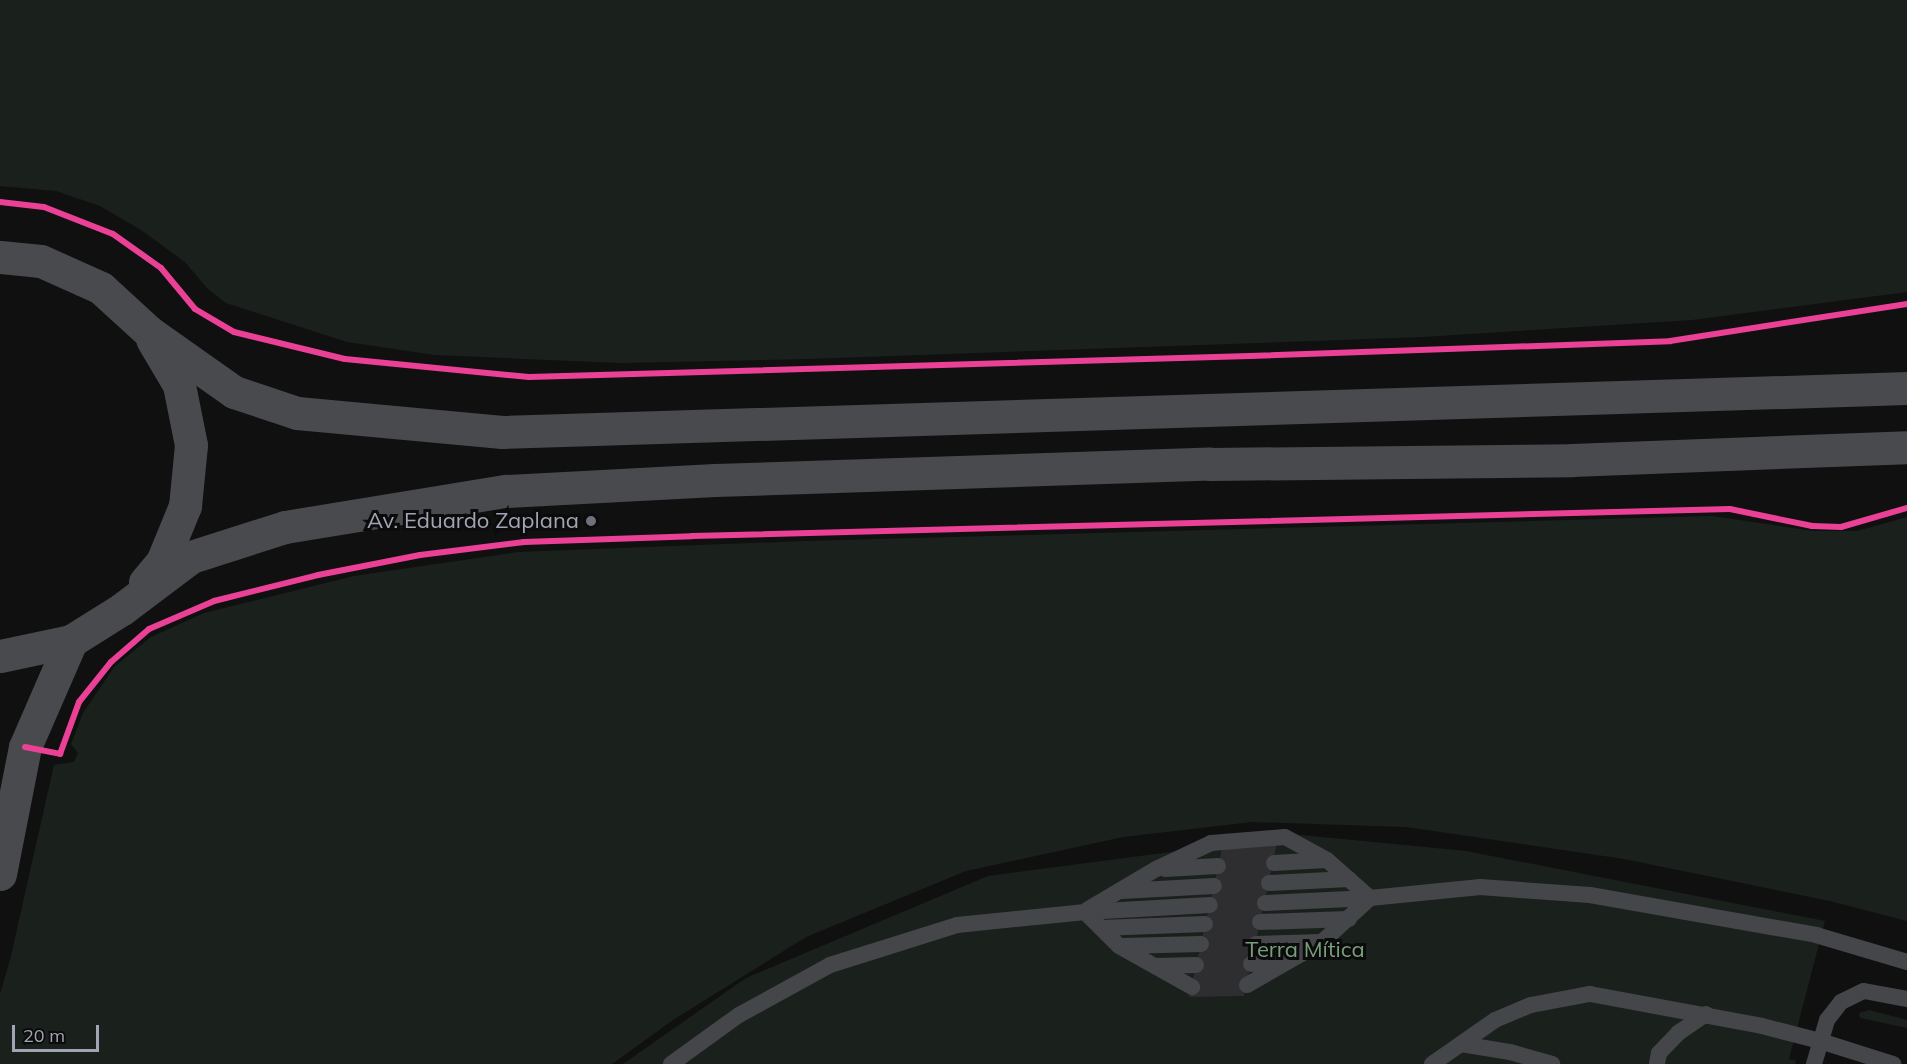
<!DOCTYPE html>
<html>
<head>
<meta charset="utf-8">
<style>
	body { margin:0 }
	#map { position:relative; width:1907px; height:1064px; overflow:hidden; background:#101011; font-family:Mulish,sans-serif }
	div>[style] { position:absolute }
	.green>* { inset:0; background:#1a211c }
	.building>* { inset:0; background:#2e2e30 }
	.lane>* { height:16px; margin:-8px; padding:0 8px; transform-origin:8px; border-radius:8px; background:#454649 }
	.secondary>* { height:33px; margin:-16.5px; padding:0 16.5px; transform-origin:16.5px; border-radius:16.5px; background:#494a4d }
	.cycleway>* { height:6px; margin:-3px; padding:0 3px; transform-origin:3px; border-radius:3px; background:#ea4096 }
	.dots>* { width:16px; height:16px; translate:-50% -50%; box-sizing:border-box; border:3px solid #0b0b0c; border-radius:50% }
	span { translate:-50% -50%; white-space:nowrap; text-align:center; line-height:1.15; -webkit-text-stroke:6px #0b0b0c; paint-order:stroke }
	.poi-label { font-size:22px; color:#a0a4b3 }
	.right { translate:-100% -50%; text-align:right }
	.park-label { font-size:22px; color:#769f7d }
	.scale { position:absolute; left:12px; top:1025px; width:87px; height:27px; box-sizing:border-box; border:3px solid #a0a4b3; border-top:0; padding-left:8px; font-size:18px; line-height:21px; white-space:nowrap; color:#a0a4b3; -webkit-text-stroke:4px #0b0b0c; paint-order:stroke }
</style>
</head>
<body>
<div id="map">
	<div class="green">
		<div style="clip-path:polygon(0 0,1907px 0,1907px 292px,1692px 320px,1423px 337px,807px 359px,621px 363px,435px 355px,347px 342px,226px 303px,207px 288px,185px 262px,141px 230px,100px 206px,56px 191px,0 186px)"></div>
		<div style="clip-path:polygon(1712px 516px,1813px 531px,1857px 531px,1907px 517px,1907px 921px,1830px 901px,1624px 859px,1406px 827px,1252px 822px,1123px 837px,966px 871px,806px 937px,673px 1020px,612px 1064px,0 1064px,0 994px,10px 960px,54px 765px,74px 762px,78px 753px,71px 744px,83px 713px,114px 667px,151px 637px,204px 613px,354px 576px,518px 552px,805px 541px)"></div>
		<div style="clip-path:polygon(1301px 835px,1466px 851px,1825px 921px,1789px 1059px,1796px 1061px,1795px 1064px,623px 1064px,746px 978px,988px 876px)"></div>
		<div style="clip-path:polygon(1869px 1010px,1907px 1020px,1907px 1028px,1860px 1018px,1859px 1013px)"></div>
	</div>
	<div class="building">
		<div style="clip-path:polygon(1277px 843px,1244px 996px,1189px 997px,1222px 849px)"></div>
	</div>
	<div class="lane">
		<div style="left:1274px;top:863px;width:52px;rotate:-3.3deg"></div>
		<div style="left:1165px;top:869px;width:53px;rotate:-3.2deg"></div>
		<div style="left:1269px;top:883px;width:80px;rotate:-2.9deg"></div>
		<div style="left:1122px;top:891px;width:92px;rotate:-3.1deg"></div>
		<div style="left:1265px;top:903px;width:105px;rotate:-2.7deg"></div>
		<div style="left:1370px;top:898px;width:111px;rotate:-5.7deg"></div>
		<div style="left:1480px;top:887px;width:110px;rotate:4.2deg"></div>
		<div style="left:1590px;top:895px;width:230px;rotate:10deg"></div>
		<div style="left:1816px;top:935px;width:95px;rotate:16.5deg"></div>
		<div style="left:1087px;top:910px;width:80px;rotate:-30.7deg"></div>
		<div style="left:1156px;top:869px;width:61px;rotate:-25.3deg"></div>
		<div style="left:1211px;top:843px;width:74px;rotate:-4.6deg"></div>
		<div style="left:1285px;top:837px;width:48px;rotate:28.7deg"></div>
		<div style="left:1327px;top:860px;width:57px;rotate:41.5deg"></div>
		<div style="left:1085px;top:912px;width:48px;rotate:45deg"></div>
		<div style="left:1119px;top:946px;width:84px;rotate:29.3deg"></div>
		<div style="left:1260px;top:922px;width:89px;rotate:-1.9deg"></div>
		<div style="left:1101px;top:928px;width:104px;rotate:-2.2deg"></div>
		<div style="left:1256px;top:944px;width:65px;rotate:-1.8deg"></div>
		<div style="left:1121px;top:946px;width:80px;rotate:-1.4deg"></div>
		<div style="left:1251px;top:964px;width:31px;rotate:-2deg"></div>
		<div style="left:1155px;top:966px;width:41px;rotate:-1.4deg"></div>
		<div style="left:1247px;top:985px;width:86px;rotate:-29.8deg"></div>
		<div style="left:1322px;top:942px;width:65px;rotate:-42.5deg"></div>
		<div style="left:1461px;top:1044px;width:50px;rotate:9.3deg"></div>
		<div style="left:1510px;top:1052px;width:44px;rotate:15.9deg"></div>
		<div style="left:671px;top:1064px;width:84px;rotate:-35.8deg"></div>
		<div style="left:739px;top:1015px;width:104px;rotate:-28.8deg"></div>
		<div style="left:830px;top:965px;width:133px;rotate:-17.5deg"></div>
		<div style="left:957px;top:925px;width:129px;rotate:-5.8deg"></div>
		<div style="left:1085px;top:912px;width:125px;rotate:-3.2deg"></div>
		<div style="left:1432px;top:1064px;width:77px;rotate:-34.9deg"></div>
		<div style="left:1495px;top:1020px;width:39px;rotate:-23deg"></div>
		<div style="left:1531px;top:1005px;width:60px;rotate:-10.6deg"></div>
		<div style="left:1590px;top:994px;width:175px;rotate:10.5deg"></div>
		<div style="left:1762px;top:1026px;width:60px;rotate:14.5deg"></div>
		<div style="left:1820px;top:1041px;width:77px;rotate:17.5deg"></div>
		<div style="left:1657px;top:1064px;width:11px;rotate:-80deg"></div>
		<div style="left:1659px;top:1053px;width:28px;rotate:-46deg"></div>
		<div style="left:1678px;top:1033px;width:34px;rotate:-34deg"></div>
		<div style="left:1814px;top:1064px;width:46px;rotate:-73.5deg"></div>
		<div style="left:1827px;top:1020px;width:23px;rotate:-52deg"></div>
		<div style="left:1841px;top:1002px;width:25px;rotate:-26deg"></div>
		<div style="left:1864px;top:991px;width:44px;rotate:10.5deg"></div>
	</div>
	<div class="secondary">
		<div style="left:0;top:257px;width:41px;rotate:5.6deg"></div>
		<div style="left:41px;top:261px;width:66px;rotate:24.2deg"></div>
		<div style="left:101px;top:288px;width:65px;rotate:42.5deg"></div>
		<div style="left:149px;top:332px;width:104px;rotate:35.2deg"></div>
		<div style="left:234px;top:392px;width:66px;rotate:18.4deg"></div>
		<div style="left:297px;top:413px;width:206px;rotate:5.3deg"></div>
		<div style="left:502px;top:432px;width:1406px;rotate:-1.79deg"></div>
		<div style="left:145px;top:582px;width:26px;rotate:-50deg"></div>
		<div style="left:162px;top:562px;width:61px;rotate:-67.7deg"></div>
		<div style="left:185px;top:506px;width:61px;rotate:-84.4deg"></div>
		<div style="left:191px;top:445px;width:61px;rotate:-101.3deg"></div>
		<div style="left:179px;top:385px;width:53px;rotate:-120.4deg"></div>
		<div style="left:0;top:656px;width:73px;rotate:-11.9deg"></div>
		<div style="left:71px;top:641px;width:60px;rotate:-32.1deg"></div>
		<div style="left:122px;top:609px;width:86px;rotate:-37deg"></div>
		<div style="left:191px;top:557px;width:99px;rotate:-17.7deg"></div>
		<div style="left:285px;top:527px;width:224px;rotate:-9.3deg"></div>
		<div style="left:506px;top:491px;width:209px;rotate:-3deg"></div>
		<div style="left:715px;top:480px;width:495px;rotate:-1.9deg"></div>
		<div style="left:1210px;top:464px;width:362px;rotate:-0.6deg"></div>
		<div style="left:1572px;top:460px;width:335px;rotate:-2.2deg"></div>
		<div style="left:0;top:874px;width:129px;rotate:-78.9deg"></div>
		<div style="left:25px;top:747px;width:116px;rotate:-66.5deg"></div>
	</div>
	<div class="cycleway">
		<div style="left:0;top:202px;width:44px;rotate:6.5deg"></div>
		<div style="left:44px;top:207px;width:74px;rotate:21.4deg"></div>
		<div style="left:113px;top:234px;width:59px;rotate:35.3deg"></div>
		<div style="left:161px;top:268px;width:53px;rotate:50.3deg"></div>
		<div style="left:195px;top:309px;width:45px;rotate:30.5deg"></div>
		<div style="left:234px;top:332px;width:114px;rotate:13.7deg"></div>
		<div style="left:345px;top:359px;width:185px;rotate:5.6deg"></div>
		<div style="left:529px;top:377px;width:721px;rotate:-1.67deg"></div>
		<div style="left:1250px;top:356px;width:420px;rotate:-2deg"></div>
		<div style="left:1670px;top:341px;width:240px;rotate:-8.9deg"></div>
		<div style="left:25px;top:747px;width:36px;rotate:11deg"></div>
		<div style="left:60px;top:754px;width:55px;rotate:-69.9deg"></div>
		<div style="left:79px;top:702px;width:51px;rotate:-51.3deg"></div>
		<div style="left:111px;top:662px;width:50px;rotate:-41deg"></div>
		<div style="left:149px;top:629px;width:71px;rotate:-23.3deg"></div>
		<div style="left:214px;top:601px;width:107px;rotate:-14deg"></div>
		<div style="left:318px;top:575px;width:104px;rotate:-11.1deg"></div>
		<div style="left:420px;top:555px;width:105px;rotate:-7.1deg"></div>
		<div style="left:524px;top:542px;width:168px;rotate:-2deg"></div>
		<div style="left:692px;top:536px;width:1038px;rotate:-1.49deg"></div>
		<div style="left:1730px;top:509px;width:84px;rotate:11.7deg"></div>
		<div style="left:1812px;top:526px;width:29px;rotate:2deg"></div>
		<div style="left:1841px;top:527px;width:69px;rotate:-16.1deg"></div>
	</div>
	<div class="dots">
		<div style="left:591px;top:521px;background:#6e707a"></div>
	</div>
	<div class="poi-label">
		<span class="right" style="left:579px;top:521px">Av. Eduardo Zaplana</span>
	</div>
	<div class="park-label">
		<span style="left:1305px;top:950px">Terra Mítica</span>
	</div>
	<div class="scale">20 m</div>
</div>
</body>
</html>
